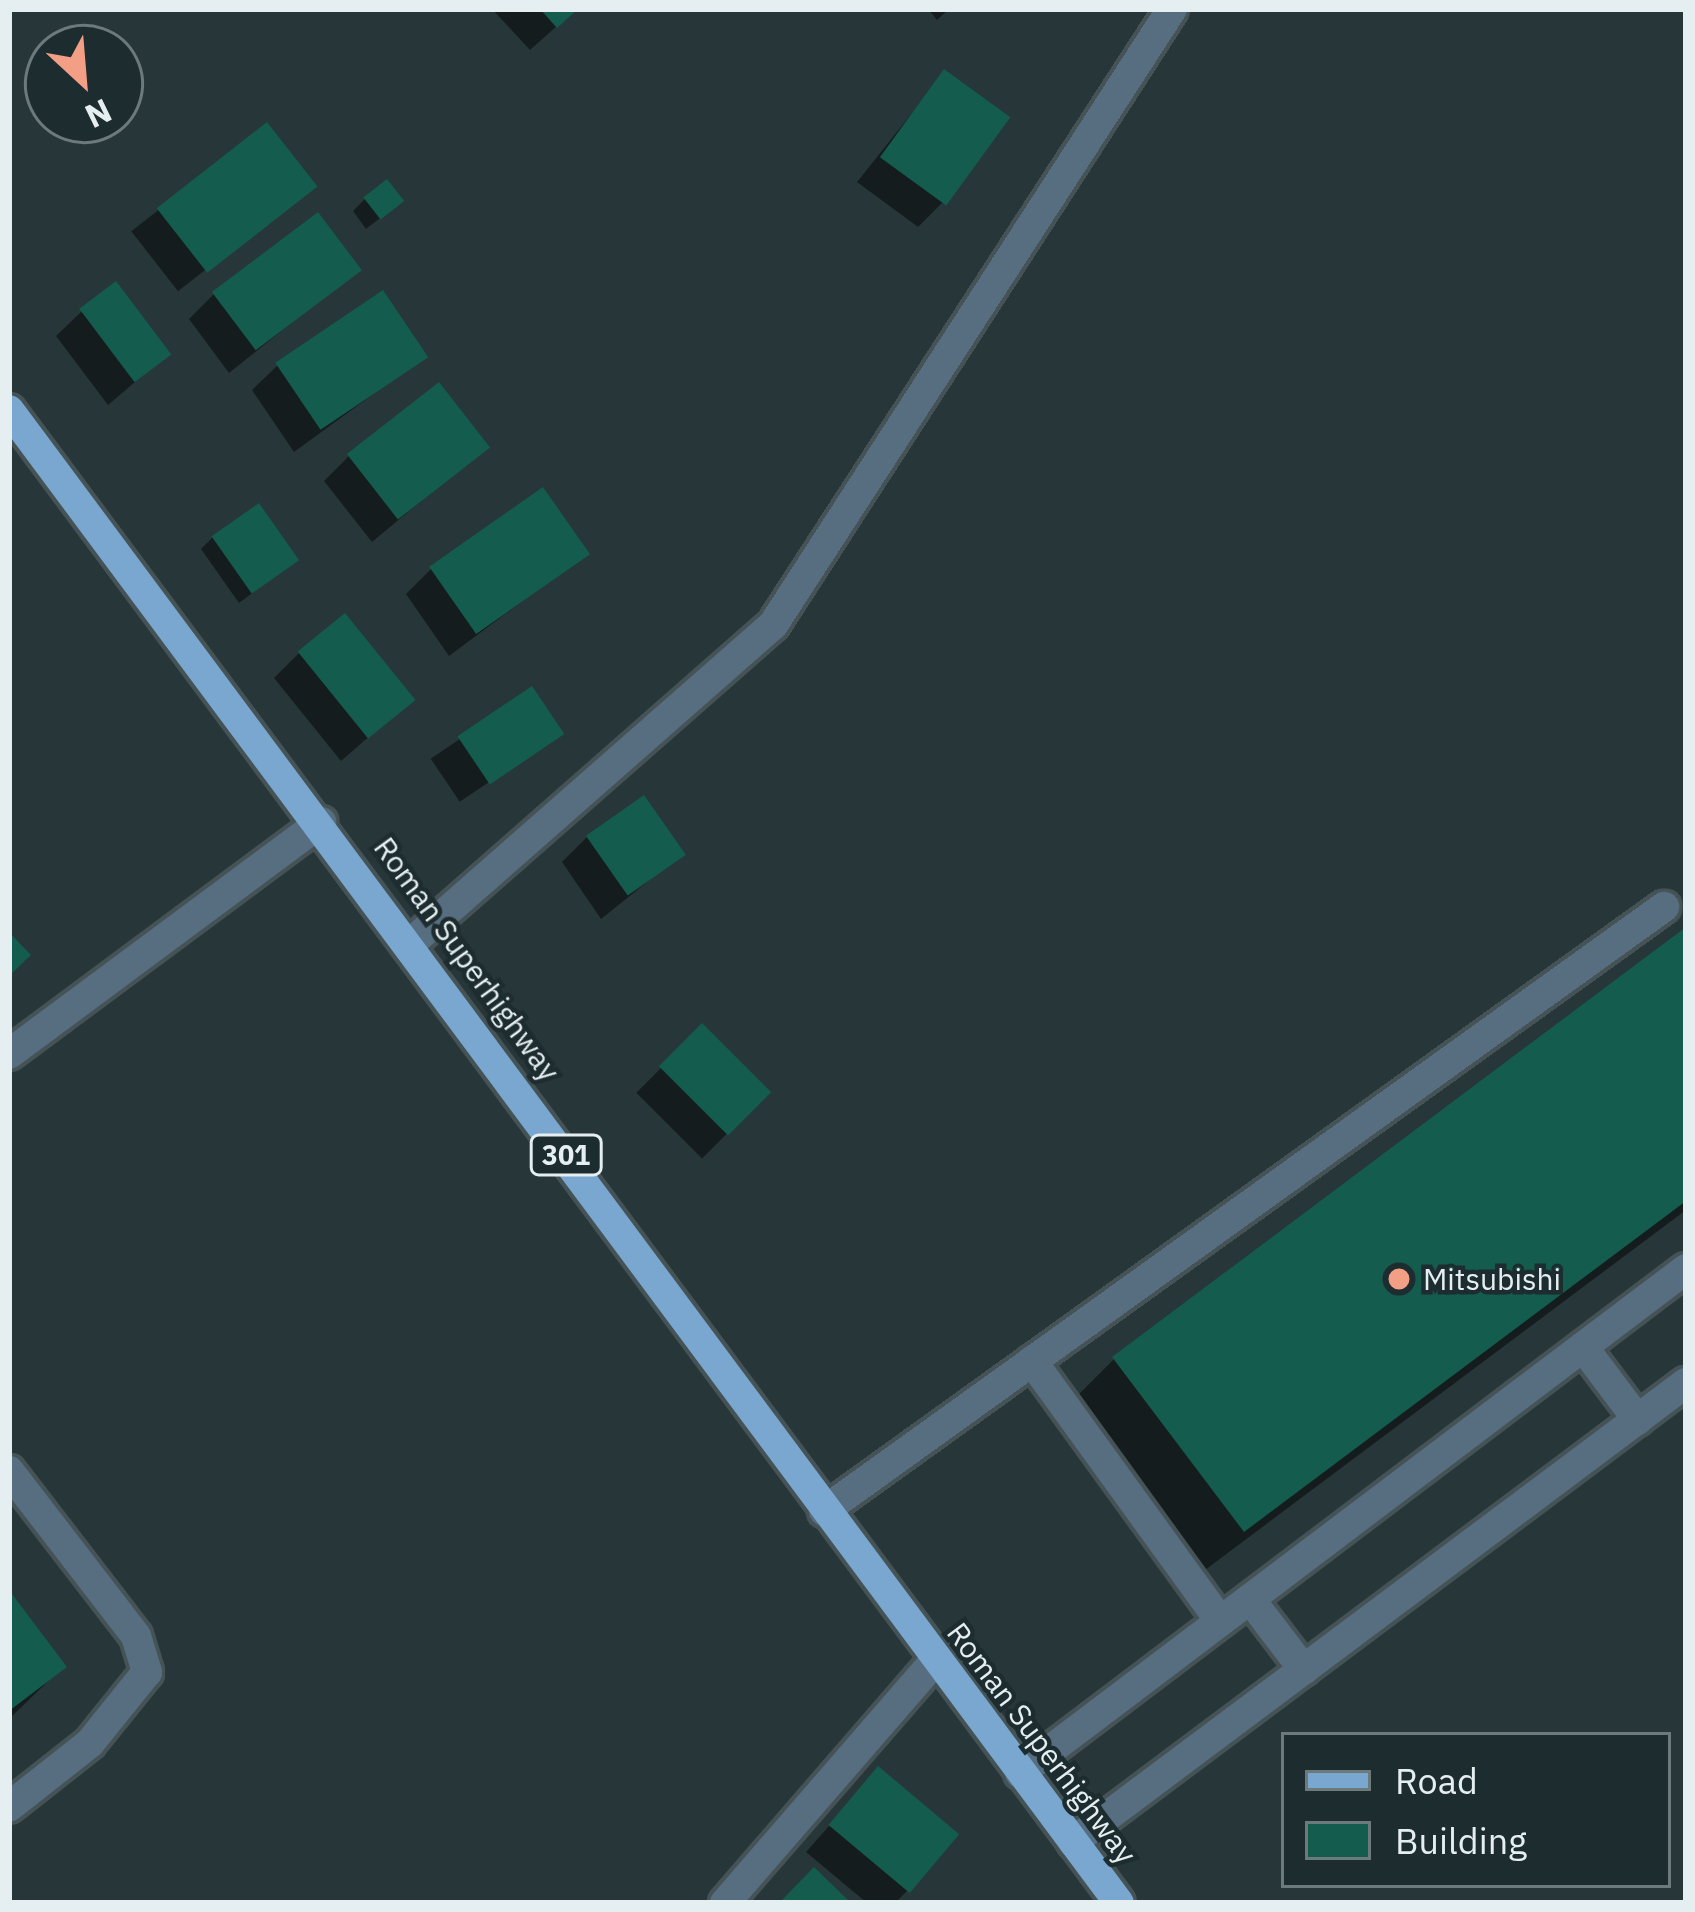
<!DOCTYPE html>
<html>
<head>
<meta charset="utf-8">
<style>
	body { margin:0 }
	#map { position:relative; width:1695px; height:1912px; overflow:hidden; background:#273639; font-family:"IBM Plex Sans",sans-serif }
	div>[style] { position:absolute }
	.shadow>* { inset:0; background:#0007; transform-origin:0 0 }
	.building>* { inset:0; background:#135c4e; transform-origin:0 0 }
	.roads { filter:drop-shadow(3px 0 #455356) drop-shadow(-3px 0 #455356) drop-shadow(0 3px #455356) drop-shadow(0 -3px #455356) }
	.lane>* { height:30px; margin:-15px; padding:0 15px; transform-origin:15px; border-radius:15px; background:#576e81 }
	.street>* { height:30px; margin:-15px; padding:0 15px; transform-origin:15px; border-radius:15px; background:#576e81 }
	.primary>* { height:30px; margin:-15px; padding:0 15px; transform-origin:15px; border-radius:15px; background:#79a7cf }
	.dots>* { width:33px; height:33px; translate:-50% -50%; box-sizing:border-box; border:6px solid #1d2c2f; border-radius:50% }
	span { translate:-50% -50%; white-space:nowrap; text-align:center; line-height:1.15; -webkit-text-stroke:9px #1d2c2f; paint-order:stroke }
	.shield-label span { padding:3px 9px; background:#1d2c2f; border:3px solid; border-radius:9px; -webkit-text-stroke-width:0 }
	.shield-label { font-size:27px; color:#e5eef0; font-weight:700 }
	.street-label { font-size:30px; color:#e5eef0 }
	.poi-label { font-size:30px; color:#e5eef0 }
	.left { translate:0 -50%; text-align:left }
	.frame { position:absolute; inset:0; border:12px solid #e5eef0; pointer-events:none }
	.legend { position:absolute; left:1281px; top:1732px; width:390px; height:156px; box-sizing:border-box; background:#1d2c2f; border:3px solid #6d7a7c; margin:0; padding:15px 21px; list-style:none; font-size:36px; color:#e5eef0 }
	.legend li { display:flex; align-items:center; gap:24px; height:60px }
	.legend b { width:60px; border:3px solid #6d7a7c }
	.north { position:absolute; left:24px; top:24px; width:120px; height:120px; box-sizing:border-box; background:#1d2c2f; border:3px solid #6d7a7c; border-radius:50%; rotate:154deg; font-size:33px; font-weight:700; line-height:48px; text-align:center; color:#e5eef0 }
	.north::after { content:''; display:block; margin:auto; width:42px; height:54px; background:#f39f85; clip-path:polygon(50% 0,100% 100%,50% 72%,0 100%) }
</style>
</head>
<body>
<div id="map">
	<div class="shadow">
		<div style="clip-path:polygon(492px 9px,576px 9px,530px 50px)"></div>
		<div style="clip-path:polygon(928px 9px,949px 9px,937px 20px)"></div>
		<div style="clip-path:polygon(944px 73px,943px 202px,918px 227px,857px 182px)"></div>
		<div style="left:266px;top:126px;width:76px;height:171px;rotate:52deg"></div>
		<div style="clip-path:polygon(365px 199px,388px 212px,366px 229px,353px 211px)"></div>
		<div style="clip-path:polygon(358px 270px,229px 373px,189px 319px,214px 294px)"></div>
		<div style="clip-path:polygon(81px 312px,168px 354px,108px 405px,56px 336px)"></div>
		<div style="clip-path:polygon(424px 357px,294px 452px,252px 390px,277px 366px)"></div>
		<div style="clip-path:polygon(486px 447px,372px 542px,324px 481px,349px 456px)"></div>
		<div style="clip-path:polygon(213px 537px,295px 561px,239px 603px,201px 549px)"></div>
		<div style="clip-path:polygon(586px 554px,449px 656px,406px 594px,431px 569px)"></div>
		<div style="clip-path:polygon(299px 653px,411px 700px,341px 761px,274px 678px)"></div>
		<div style="left:531px;top:691px;width:52px;height:121px;rotate:56deg"></div>
		<div style="clip-path:polygon(587px 837px,682px 854px,601px 919px,562px 862px)"></div>
		<div style="clip-path:polygon(1686px 930px,1686px 1210px,1197px 1576px,1068px 1405px,1114px 1359px)"></div>
		<div style="left:702px;top:1027px;width:93px;height:93px;rotate:45deg"></div>
		<div style="clip-path:polygon(9px 1595px,63px 1667px,9px 1719px)"></div>
		<div style="clip-path:polygon(878px 1771px,907px 1891px,895px 1903px,867px 1903px,806px 1852px)"></div>
	</div>
	<div class="building">
		<div style="clip-path:polygon(540px 9px,578px 9px,557px 28px)"></div>
		<div style="left:944px;top:69px;width:82px;height:109px;rotate:36deg"></div>
		<div style="left:267px;top:122px;width:82px;height:140px;rotate:52deg"></div>
		<div style="left:387px;top:179px;width:28px;height:30px;rotate:52deg"></div>
		<div style="left:318px;top:212px;width:73px;height:133px;rotate:53deg"></div>
		<div style="left:116px;top:281px;width:92px;height:46px;rotate:53deg"></div>
		<div style="left:383px;top:290px;width:81px;height:130px;rotate:56deg"></div>
		<div style="left:439px;top:382px;width:83px;height:117px;rotate:52deg"></div>
		<div style="left:543px;top:487px;width:82px;height:139px;rotate:55deg"></div>
		<div style="left:259px;top:503px;width:70px;height:58px;rotate:55deg"></div>
		<div style="left:345px;top:613px;width:112px;height:61px;rotate:51deg"></div>
		<div style="left:532px;top:686px;width:58px;height:90px;rotate:56deg"></div>
		<div style="left:644px;top:795px;width:73px;height:71px;rotate:55deg"></div>
		<div style="clip-path:polygon(1686px 927px,1686px 1201px,1244px 1532px,1112px 1357px)"></div>
		<div style="clip-path:polygon(9px 932px,31px 955px,9px 976px)"></div>
		<div style="left:702px;top:1023px;width:98px;height:61px;rotate:45deg"></div>
		<div style="clip-path:polygon(9px 1590px,67px 1667px,9px 1711px)"></div>
		<div style="left:878px;top:1766px;width:106px;height:77px;rotate:40deg"></div>
		<div style="clip-path:polygon(814px 1867px,851px 1903px,779px 1903px)"></div>
	</div>
	<div class="roads">
		<div class="lane">
			<div style="left:9px;top:1054px;width:389px;rotate:-36.6deg"></div>
			<div style="left:1583px;top:1347px;width:91px;rotate:53deg"></div>
			<div style="left:1032px;top:1361px;width:321px;rotate:54.1deg"></div>
			<div style="left:9px;top:1471px;width:208px;rotate:52.4deg"></div>
			<div style="left:136px;top:1636px;width:38px;rotate:73deg"></div>
			<div style="left:147px;top:1672px;width:91px;rotate:128.8deg"></div>
			<div style="left:90px;top:1743px;width:103px;rotate:141.7deg"></div>
			<div style="left:824px;top:1511px;width:1035px;rotate:-35.72deg"></div>
			<div style="left:1250px;top:1599px;width:89px;rotate:52.7deg"></div>
			<div style="left:1020px;top:1773px;width:835px;rotate:-37.12deg"></div>
			<div style="left:1073px;top:1842px;width:766px;rotate:-36.83deg"></div>
		</div>
		<div class="street">
			<div style="left:412px;top:942px;width:480px;rotate:-41.3deg"></div>
			<div style="left:773px;top:625px;width:734px;rotate:-57.07deg"></div>
			<div style="left:725px;top:1903px;width:319px;rotate:-49.1deg"></div>
		</div>
		<div class="primary">
			<div style="left:9px;top:410px;width:1860px;rotate:53.37deg"></div>
		</div>
	</div>
	<div class="dots">
		<div style="left:1399px;top:1279px;background:#f39f85"></div>
	</div>
	<div class="shield-label">
		<span style="left:566px;top:1155px">301</span>
	</div>
	<div class="street-label">
		<span style="left:467px;top:959px;rotate:54deg">Roman Superhighway</span>
		<span style="left:1042px;top:1743px;rotate:53deg">Roman Superhighway</span>
	</div>
	<div class="poi-label">
		<span class="left" style="left:1423px;top:1279px">Mitsubishi</span>
	</div>
	<div class="frame"></div>
	<ul class="legend">
	<li><b style="height:15px;background:#79a7cf"></b>Road</li>
	<li><b style="height:33px;background:#135c4e"></b>Building</li>
	</ul>
	<div class="north">N</div>
</div>
</body>
</html>
